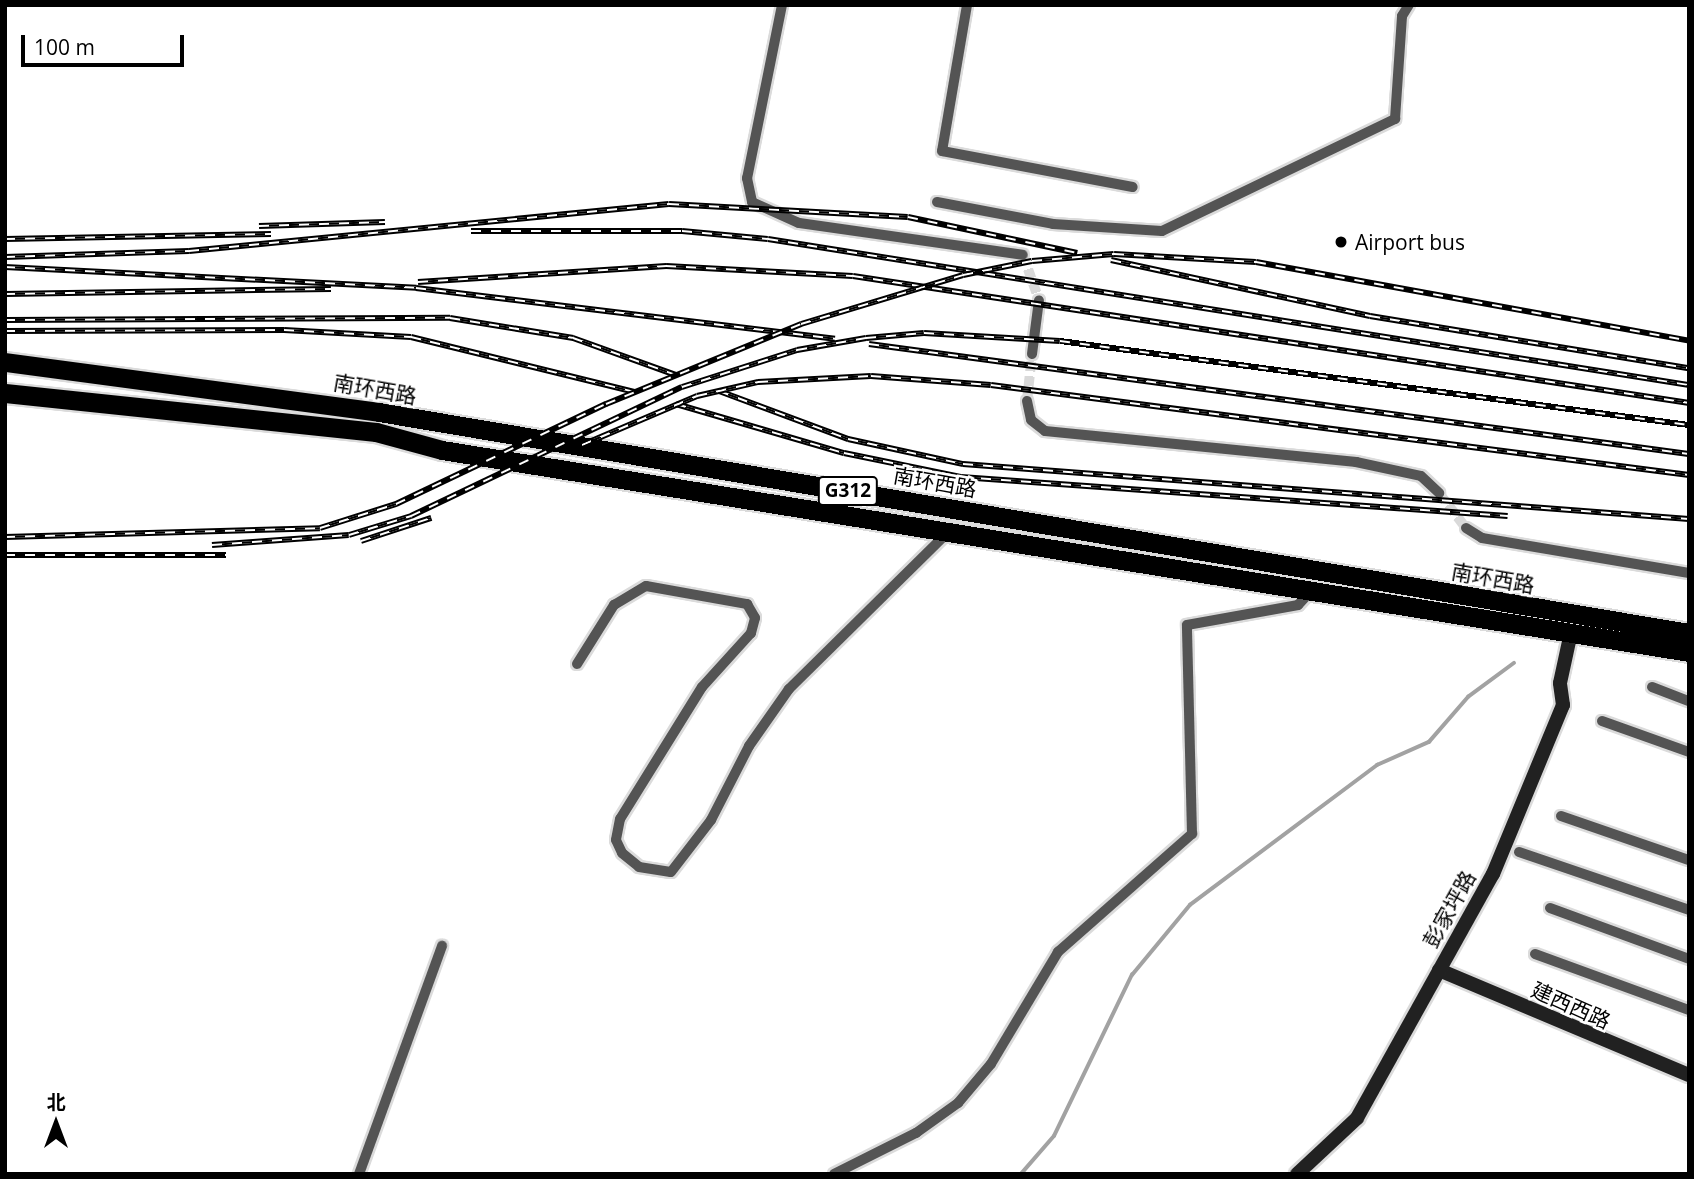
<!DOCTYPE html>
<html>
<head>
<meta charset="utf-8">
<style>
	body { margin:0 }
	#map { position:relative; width:1694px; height:1179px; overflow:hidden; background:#fff; font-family:"Open Sans","Noto Sans SC",sans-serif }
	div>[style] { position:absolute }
	.stream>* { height:3.5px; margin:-1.75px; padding:0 1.75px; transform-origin:1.75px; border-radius:1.75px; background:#a2a2a2 }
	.street-tunnel>* { height:10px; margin-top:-5px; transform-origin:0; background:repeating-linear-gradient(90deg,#d9d9d9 0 10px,transparent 0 15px) }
	.roads { filter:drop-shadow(2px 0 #dbdbdb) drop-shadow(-2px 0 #dbdbdb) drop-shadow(0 2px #dbdbdb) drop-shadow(0 -2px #dbdbdb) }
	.street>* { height:10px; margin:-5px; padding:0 5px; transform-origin:5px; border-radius:5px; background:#545454 }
	.secondary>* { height:14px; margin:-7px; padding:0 7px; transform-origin:7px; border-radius:7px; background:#212121 }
	.highway>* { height:19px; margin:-9.5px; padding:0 9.5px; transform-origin:9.5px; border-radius:9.5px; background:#000 }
	.rail>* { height:6px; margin-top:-3px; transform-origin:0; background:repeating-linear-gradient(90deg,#fff 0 10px,#000 0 20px); box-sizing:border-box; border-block:2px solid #000 }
	.dots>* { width:19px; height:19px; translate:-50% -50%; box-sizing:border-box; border:4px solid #fff; border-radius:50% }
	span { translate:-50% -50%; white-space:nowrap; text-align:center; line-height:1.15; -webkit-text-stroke:5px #fff; paint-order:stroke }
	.shield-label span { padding:2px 5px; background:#fff; border:2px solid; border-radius:5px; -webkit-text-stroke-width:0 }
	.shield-label { font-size:19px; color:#000; font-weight:700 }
	.poi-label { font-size:21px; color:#000 }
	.left { translate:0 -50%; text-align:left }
	.street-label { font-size:21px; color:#000 }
	.frame { position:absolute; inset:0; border:7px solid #000; pointer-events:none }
	.north { position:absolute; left:21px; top:1088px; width:70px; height:70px; -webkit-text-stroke:5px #fff; paint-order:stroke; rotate:0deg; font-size:19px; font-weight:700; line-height:28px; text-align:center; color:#000 }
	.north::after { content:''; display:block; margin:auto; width:24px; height:32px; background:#000; clip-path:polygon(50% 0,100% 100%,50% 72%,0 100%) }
	.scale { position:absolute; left:21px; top:35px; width:163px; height:32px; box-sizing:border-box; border:4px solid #000; border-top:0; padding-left:9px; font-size:21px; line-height:24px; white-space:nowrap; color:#000; -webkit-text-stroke:5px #fff; paint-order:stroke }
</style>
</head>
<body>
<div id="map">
	<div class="stream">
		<div style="left:1021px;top:1174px;width:50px;rotate:-49deg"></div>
		<div style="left:1054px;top:1136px;width:179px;rotate:-64.2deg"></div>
		<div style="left:1132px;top:975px;width:91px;rotate:-50.4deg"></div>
		<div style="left:1190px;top:905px;width:234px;rotate:-36.8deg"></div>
		<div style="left:1377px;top:765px;width:57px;rotate:-23.9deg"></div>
		<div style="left:1429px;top:742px;width:60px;rotate:-49.1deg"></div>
		<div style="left:1468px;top:697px;width:57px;rotate:-36.5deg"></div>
	</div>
	<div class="street-tunnel">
		<div style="left:1023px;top:255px;width:48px;rotate:70.4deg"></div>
		<div style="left:1027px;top:401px;width:47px;rotate:-83.9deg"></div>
		<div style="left:1439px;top:493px;width:44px;rotate:52.4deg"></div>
	</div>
	<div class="roads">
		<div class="street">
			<div style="left:782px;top:5px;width:177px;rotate:101.4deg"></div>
			<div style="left:747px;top:178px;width:25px;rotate:78deg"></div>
			<div style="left:752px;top:202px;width:51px;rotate:24.1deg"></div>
			<div style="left:799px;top:223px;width:226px;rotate:8.1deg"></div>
			<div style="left:967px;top:5px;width:148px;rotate:99.7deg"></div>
			<div style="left:942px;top:151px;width:194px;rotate:10.7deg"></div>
			<div style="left:937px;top:202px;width:118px;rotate:10.7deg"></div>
			<div style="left:1053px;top:224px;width:109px;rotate:3.7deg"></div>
			<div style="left:1162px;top:231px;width:259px;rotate:-25.7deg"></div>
			<div style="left:1395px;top:119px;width:103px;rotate:-86.1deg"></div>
			<div style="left:1402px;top:16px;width:13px;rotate:-58deg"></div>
			<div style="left:1032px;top:354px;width:54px;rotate:-82.6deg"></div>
			<div style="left:1027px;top:401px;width:19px;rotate:78deg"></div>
			<div style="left:1031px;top:420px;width:18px;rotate:38deg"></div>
			<div style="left:1045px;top:431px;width:313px;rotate:5.7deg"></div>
			<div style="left:1356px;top:462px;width:66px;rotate:12.2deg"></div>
			<div style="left:1421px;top:476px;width:25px;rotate:43deg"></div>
			<div style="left:1466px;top:528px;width:19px;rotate:32deg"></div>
			<div style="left:1482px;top:538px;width:210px;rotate:9.6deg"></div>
			<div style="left:577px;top:664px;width:70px;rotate:-57.9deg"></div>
			<div style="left:614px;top:605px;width:37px;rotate:-31deg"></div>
			<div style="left:646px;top:586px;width:103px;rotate:10.1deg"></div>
			<div style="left:747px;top:604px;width:16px;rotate:60deg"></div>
			<div style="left:755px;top:618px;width:16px;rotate:105deg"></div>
			<div style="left:751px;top:633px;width:73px;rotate:132.2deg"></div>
			<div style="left:702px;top:687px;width:155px;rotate:121.8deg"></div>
			<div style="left:620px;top:819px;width:21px;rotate:101deg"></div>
			<div style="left:616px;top:840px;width:14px;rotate:65deg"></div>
			<div style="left:622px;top:853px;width:22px;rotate:39deg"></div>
			<div style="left:639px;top:867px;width:32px;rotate:9deg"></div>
			<div style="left:671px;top:872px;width:66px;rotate:-52.4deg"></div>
			<div style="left:711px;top:820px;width:83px;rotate:-62.8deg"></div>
			<div style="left:749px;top:746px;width:70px;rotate:-54.9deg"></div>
			<div style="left:789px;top:689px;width:223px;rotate:-44.6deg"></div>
			<div style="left:1652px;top:687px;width:40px;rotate:21deg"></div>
			<div style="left:1602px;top:721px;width:92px;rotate:19.6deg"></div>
			<div style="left:1561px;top:816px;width:135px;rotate:19deg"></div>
			<div style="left:1519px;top:852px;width:180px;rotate:18.8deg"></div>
			<div style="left:1550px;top:908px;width:148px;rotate:20.1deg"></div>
			<div style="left:1535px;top:954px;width:164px;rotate:20deg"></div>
			<div style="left:359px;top:1174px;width:243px;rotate:-70deg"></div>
			<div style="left:834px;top:1174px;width:92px;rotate:-26.6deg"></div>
			<div style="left:916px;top:1133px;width:52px;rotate:-35.5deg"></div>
			<div style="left:958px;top:1103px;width:51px;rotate:-49.8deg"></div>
			<div style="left:991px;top:1064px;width:131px;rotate:-59.1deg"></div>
			<div style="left:1058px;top:952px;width:179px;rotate:-41.4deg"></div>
			<div style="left:1192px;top:834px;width:209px;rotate:-91.4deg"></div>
			<div style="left:1187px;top:625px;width:113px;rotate:-10.2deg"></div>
			<div style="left:1298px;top:605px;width:21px;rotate:-47deg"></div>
		</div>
		<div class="secondary">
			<div style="left:1439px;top:970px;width:271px;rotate:22.8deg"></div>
			<div style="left:1297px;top:1174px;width:82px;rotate:-43deg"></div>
			<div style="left:1357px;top:1118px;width:279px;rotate:-60.9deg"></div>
			<div style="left:1493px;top:874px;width:183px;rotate:-67.5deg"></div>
			<div style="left:1563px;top:705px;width:22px;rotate:-98deg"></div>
			<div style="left:1560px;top:683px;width:52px;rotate:-77.8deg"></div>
		</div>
		<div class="highway">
			<div style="left:5px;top:362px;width:377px;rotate:7.6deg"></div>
			<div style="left:379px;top:412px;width:1329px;rotate:9.58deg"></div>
			<div style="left:5px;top:393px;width:373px;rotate:6deg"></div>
			<div style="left:376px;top:432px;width:68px;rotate:15.3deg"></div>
			<div style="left:442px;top:450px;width:1263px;rotate:9.2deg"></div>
		</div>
	</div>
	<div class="rail">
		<div style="left:259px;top:226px;width:126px;rotate:-1.8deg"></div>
		<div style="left:471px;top:231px;width:211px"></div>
		<div style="left:682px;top:231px;width:86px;rotate:5.3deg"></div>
		<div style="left:768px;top:239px;width:933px;rotate:9.01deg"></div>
		<div style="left:5px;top:239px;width:266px;rotate:-1.1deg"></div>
		<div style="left:5px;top:257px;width:184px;rotate:-1.9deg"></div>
		<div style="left:189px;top:251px;width:482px;rotate:-5.6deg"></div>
		<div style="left:669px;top:204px;width:239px;rotate:3.1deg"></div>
		<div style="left:908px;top:217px;width:173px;rotate:12deg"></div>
		<div style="left:1111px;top:260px;width:265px;rotate:12.2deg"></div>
		<div style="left:1370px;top:316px;width:323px;rotate:9.3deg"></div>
		<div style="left:5px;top:267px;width:412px;rotate:2.9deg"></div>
		<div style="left:416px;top:288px;width:422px;rotate:6.9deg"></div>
		<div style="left:418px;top:282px;width:249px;rotate:-3.7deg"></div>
		<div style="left:666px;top:266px;width:187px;rotate:3.1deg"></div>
		<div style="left:853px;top:276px;width:846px;rotate:8.64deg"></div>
		<div style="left:5px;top:294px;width:326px;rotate:-0.9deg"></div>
		<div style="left:5px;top:320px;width:445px;rotate:-0.3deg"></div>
		<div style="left:450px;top:318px;width:125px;rotate:9.2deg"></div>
		<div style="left:573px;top:338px;width:109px;rotate:19.8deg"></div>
		<div style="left:5px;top:331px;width:279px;rotate:-0.2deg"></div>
		<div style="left:284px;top:330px;width:127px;rotate:3.2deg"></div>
		<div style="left:411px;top:337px;width:231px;rotate:13.8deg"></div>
		<div style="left:869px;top:344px;width:827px;rotate:7.64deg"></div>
		<div style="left:719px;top:391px;width:138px;rotate:20.4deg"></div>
		<div style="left:848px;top:439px;width:118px;rotate:12.3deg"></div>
		<div style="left:963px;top:464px;width:728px;rotate:4.33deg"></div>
		<div style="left:676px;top:404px;width:175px;rotate:16.3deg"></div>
		<div style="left:844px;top:453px;width:119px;rotate:11.6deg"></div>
		<div style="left:961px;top:477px;width:548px;rotate:4.08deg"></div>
		<div style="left:582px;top:445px;width:125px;rotate:-23.1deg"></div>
		<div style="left:697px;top:396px;width:63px;rotate:-12.9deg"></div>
		<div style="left:758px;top:382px;width:113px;rotate:-3deg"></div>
		<div style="left:871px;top:376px;width:120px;rotate:4.3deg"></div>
		<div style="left:991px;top:385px;width:704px;rotate:7.35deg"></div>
		<div style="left:5px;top:537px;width:315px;rotate:-1.6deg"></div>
		<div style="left:320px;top:528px;width:80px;rotate:-17.5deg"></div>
		<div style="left:396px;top:504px;width:233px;rotate:-25.5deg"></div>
		<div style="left:606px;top:404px;width:211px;rotate:-22.3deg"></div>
		<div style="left:801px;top:324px;width:169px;rotate:-16.8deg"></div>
		<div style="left:963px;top:275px;width:70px;rotate:-11.5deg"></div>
		<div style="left:1032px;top:261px;width:82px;rotate:-4.9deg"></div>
		<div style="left:1114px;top:254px;width:142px;rotate:3.2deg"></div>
		<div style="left:1256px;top:262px;width:440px;rotate:10.3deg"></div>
		<div style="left:361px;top:541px;width:74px;rotate:-18.2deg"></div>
		<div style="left:212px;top:545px;width:137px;rotate:-4.2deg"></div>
		<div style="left:349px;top:535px;width:65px;rotate:-17deg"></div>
		<div style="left:411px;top:516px;width:300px;rotate:-25.5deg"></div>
		<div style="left:682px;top:387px;width:121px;rotate:-17.8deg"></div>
		<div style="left:797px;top:350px;width:70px;rotate:-9.9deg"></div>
		<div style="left:866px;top:338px;width:58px;rotate:-4.9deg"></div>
		<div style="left:924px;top:333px;width:136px;rotate:3.4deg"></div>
		<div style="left:1060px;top:341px;width:635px;rotate:7.61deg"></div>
		<div style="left:5px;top:555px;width:221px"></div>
	</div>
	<div class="dots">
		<div style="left:1341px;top:242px;background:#000"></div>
	</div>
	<div class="shield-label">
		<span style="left:848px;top:491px">G312</span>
	</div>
	<div class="poi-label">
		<span class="left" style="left:1355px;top:242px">Airport bus</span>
	</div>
	<div class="street-label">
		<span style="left:375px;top:389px;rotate:10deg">南环西路</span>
		<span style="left:935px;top:482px;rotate:10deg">南环西路</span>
		<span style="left:1493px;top:578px;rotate:10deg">南环西路</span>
		<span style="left:1449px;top:909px;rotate:-61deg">彭家坪路</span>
		<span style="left:1571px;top:1005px;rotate:24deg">建西西路</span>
	</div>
	<div class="frame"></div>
	<div class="north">北</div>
	<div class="scale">100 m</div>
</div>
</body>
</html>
